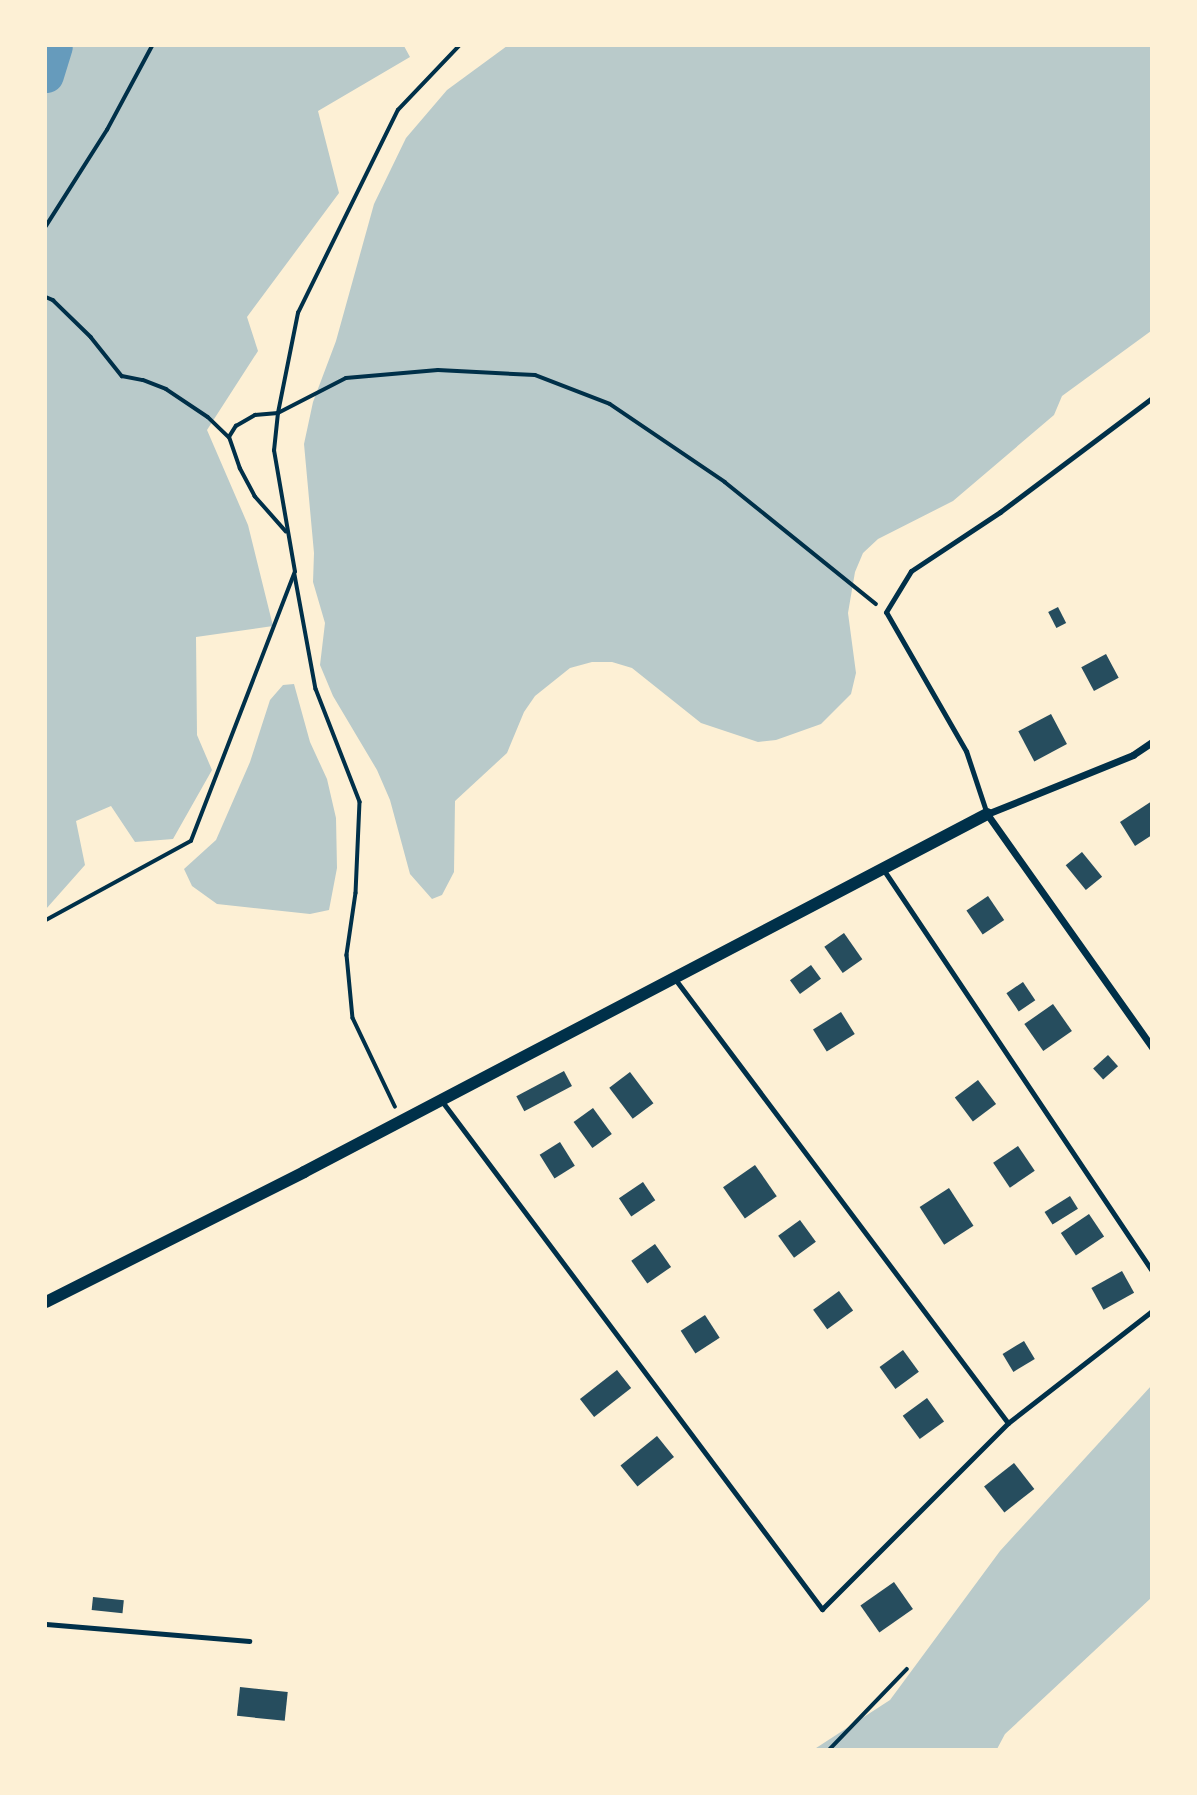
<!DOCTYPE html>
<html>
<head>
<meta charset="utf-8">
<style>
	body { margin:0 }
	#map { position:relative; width:1197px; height:1795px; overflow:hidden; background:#fdf0d5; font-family:Barlow,sans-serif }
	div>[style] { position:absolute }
	.green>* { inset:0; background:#b9caca }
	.river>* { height:35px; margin:-17.5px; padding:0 17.5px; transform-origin:17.5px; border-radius:17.5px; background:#669bbc }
	.building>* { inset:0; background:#264d5e; transform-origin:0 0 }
	.path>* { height:3.5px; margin:-1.75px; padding:0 1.75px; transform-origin:1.75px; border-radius:1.75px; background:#003049 }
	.service>* { height:5px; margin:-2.5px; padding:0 2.5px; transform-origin:2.5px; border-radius:2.5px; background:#003049 }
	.minor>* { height:7px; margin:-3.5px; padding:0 3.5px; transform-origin:3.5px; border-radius:3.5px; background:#003049 }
	.tertiary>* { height:12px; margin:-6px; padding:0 6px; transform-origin:6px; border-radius:6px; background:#003049 }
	span { translate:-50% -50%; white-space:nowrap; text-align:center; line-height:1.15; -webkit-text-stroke:7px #fdf0d5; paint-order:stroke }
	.frame { position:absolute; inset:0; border:47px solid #fdf0d5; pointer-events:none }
</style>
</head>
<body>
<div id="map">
	<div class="green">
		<div style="clip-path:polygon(46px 46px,404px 46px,410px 57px,318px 111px,339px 193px,247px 317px,258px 351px,207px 430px,248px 525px,273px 626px,196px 637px,197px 735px,212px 770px,173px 839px,135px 842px,111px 806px,76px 821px,85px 865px,46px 909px)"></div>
		<div style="clip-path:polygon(507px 46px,1151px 46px,1151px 331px,1062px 396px,1054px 415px,953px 501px,878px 539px,863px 553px,855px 572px,848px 613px,856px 673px,851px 694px,821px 724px,776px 740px,758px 742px,701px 723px,632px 668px,612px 662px,592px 662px,570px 668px,535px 696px,524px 712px,507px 753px,455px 801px,454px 872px,442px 895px,432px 899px,410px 874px,390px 800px,377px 770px,333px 696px,320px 665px,325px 623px,313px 582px,314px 553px,304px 444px,313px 402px,336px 341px,374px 204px,406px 138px,447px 90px)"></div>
		<div style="clip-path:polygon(294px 684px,310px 742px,327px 779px,336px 818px,337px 868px,329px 910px,310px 914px,217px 904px,192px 886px,184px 869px,216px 840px,250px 762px,270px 700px,283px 685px)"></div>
		<div style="clip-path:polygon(1151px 1386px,1151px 1598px,1005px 1734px,997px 1749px,813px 1750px,890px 1700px,1000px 1551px)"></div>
	</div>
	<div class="river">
		<div style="left:46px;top:75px;width:30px;rotate:-73deg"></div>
	</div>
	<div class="building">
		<div style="left:1058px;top:607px;width:18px;height:11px;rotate:63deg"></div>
		<div style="left:1106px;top:654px;width:27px;height:28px;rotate:62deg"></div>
		<div style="left:1051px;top:714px;width:34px;height:37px;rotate:62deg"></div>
		<div style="clip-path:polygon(1152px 801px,1152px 835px,1135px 846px,1120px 822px)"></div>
		<div style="left:1082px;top:852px;width:32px;height:21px;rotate:51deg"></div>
		<div style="left:988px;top:896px;width:29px;height:26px;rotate:56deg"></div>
		<div style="left:844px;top:933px;width:32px;height:24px;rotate:55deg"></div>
		<div style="left:811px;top:965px;width:17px;height:26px;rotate:54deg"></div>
		<div style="left:1023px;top:982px;width:22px;height:20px;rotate:56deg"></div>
		<div style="left:1053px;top:1004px;width:33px;height:35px;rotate:55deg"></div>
		<div style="left:841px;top:1012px;width:26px;height:33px;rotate:58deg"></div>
		<div style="left:1108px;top:1055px;width:15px;height:20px;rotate:48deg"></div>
		<div style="left:564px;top:1071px;width:17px;height:54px;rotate:62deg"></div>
		<div style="left:630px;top:1072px;width:39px;height:26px;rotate:53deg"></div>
		<div style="left:978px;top:1080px;width:30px;height:29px;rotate:53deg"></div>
		<div style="left:593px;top:1108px;width:32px;height:24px;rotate:54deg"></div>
		<div style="left:560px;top:1142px;width:28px;height:24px;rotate:58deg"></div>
		<div style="left:1018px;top:1146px;width:30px;height:30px;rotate:56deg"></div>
		<div style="left:755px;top:1165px;width:38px;height:39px;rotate:55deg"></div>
		<div style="left:643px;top:1182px;width:22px;height:29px;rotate:56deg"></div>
		<div style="left:949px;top:1188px;width:45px;height:35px;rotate:57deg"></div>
		<div style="left:1070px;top:1196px;width:15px;height:30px;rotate:58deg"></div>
		<div style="left:1089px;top:1214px;width:27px;height:34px;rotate:56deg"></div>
		<div style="left:800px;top:1220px;width:27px;height:27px;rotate:54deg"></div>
		<div style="left:655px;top:1244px;width:28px;height:29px;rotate:55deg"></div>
		<div style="left:1122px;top:1271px;width:25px;height:35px;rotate:61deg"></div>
		<div style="left:839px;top:1291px;width:24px;height:32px;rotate:54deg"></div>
		<div style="left:705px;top:1315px;width:27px;height:29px;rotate:57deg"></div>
		<div style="left:1024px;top:1341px;width:21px;height:25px;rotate:59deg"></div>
		<div style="left:903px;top:1350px;width:27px;height:29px;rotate:54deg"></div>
		<div style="left:617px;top:1370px;width:23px;height:47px;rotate:52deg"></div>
		<div style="left:927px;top:1398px;width:29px;height:30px;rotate:54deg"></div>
		<div style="left:657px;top:1436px;width:27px;height:47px;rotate:51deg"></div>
		<div style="left:1014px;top:1463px;width:33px;height:38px;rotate:52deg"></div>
		<div style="left:894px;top:1582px;width:33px;height:41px;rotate:55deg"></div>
		<div style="left:93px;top:1597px;width:31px;height:13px;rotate:6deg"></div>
		<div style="left:240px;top:1687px;width:48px;height:29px;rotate:6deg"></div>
	</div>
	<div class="path">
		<div style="left:46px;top:226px;width:114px;rotate:-57.6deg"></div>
		<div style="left:107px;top:130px;width:95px;rotate:-61.8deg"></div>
		<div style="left:46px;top:297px;width:8px;rotate:23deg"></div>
		<div style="left:53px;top:300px;width:53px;rotate:44.2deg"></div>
		<div style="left:91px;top:337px;width:50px;rotate:51.5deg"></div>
		<div style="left:122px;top:376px;width:21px;rotate:11deg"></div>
		<div style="left:143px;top:380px;width:25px;rotate:21deg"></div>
		<div style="left:166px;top:389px;width:50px;rotate:33.7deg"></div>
		<div style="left:208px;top:417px;width:29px;rotate:44deg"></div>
		<div style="left:286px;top:532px;width:47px;rotate:-131.5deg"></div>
		<div style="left:255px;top:497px;width:32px;rotate:-118deg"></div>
		<div style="left:240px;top:469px;width:34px;rotate:-109deg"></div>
		<div style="left:229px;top:437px;width:13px;rotate:-58deg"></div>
		<div style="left:236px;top:426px;width:22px;rotate:-30deg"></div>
		<div style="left:255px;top:415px;width:23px;rotate:-5deg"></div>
		<div style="left:278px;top:413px;width:76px;rotate:-27.2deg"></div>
		<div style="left:346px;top:378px;width:92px;rotate:-5deg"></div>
		<div style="left:438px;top:370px;width:97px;rotate:3deg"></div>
		<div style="left:535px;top:375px;width:80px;rotate:21.1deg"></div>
		<div style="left:610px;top:404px;width:139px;rotate:34.1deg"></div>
		<div style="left:725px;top:482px;width:194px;rotate:38.9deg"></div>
		<div style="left:295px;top:575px;width:116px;rotate:79.6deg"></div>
		<div style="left:316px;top:689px;width:121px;rotate:68.7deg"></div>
		<div style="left:360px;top:802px;width:91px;rotate:92.5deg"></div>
		<div style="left:356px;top:893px;width:63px;rotate:98.3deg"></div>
		<div style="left:347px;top:955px;width:63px;rotate:84.6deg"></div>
		<div style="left:353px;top:1018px;width:98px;rotate:64.5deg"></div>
		<div style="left:46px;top:920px;width:165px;rotate:-28.6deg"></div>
		<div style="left:191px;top:841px;width:288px;rotate:-68.9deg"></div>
		<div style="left:295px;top:572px;width:123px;rotate:-99.8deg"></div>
		<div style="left:274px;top:451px;width:38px;rotate:-84deg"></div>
		<div style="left:278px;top:413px;width:102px;rotate:-78.7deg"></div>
		<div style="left:298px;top:313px;width:226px;rotate:-63.8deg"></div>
		<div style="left:398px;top:110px;width:88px;rotate:-46.4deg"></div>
		<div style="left:829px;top:1750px;width:112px;rotate:-46.1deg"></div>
	</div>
	<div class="service">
		<div style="left:987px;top:814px;width:66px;rotate:-108.4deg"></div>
		<div style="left:966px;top:751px;width:160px;rotate:-119.9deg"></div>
		<div style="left:886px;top:612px;width:48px;rotate:-58.6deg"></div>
		<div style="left:911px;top:571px;width:107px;rotate:-33.5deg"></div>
		<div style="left:1000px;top:512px;width:190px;rotate:-36.9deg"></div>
		<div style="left:883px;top:869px;width:484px;rotate:56.2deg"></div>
		<div style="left:441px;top:1100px;width:636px;rotate:53.18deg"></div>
		<div style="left:822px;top:1609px;width:263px;rotate:-45deg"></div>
		<div style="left:1008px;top:1423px;width:555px;rotate:-126.87deg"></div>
		<div style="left:1008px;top:1423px;width:182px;rotate:-37.9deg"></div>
		<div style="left:46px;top:1624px;width:204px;rotate:4.8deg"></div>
	</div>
	<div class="minor">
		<div style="left:1152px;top:742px;width:23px;rotate:146deg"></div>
		<div style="left:1133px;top:755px;width:157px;rotate:158deg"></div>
		<div style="left:987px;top:814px;width:286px;rotate:54.7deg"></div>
	</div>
	<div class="tertiary">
		<div style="left:46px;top:1302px;width:289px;rotate:-26.7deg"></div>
		<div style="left:304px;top:1172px;width:771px;rotate:-27.66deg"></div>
	</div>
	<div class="frame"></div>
</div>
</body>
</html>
